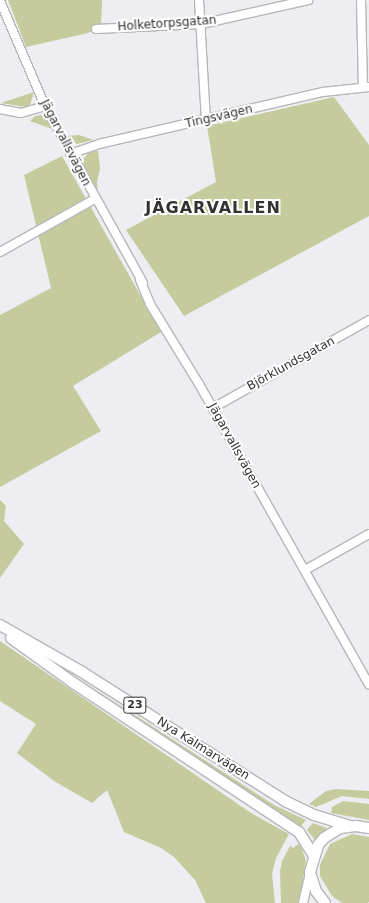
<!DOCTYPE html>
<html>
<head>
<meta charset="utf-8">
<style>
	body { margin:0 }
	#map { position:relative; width:369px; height:903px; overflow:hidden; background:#eeeef2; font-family:"DejaVu Sans",sans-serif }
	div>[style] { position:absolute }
	.green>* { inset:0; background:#c5cb9c }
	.roads { filter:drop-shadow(1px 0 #b7b7ba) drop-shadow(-1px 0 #b7b7ba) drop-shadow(0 1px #b7b7ba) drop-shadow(0 -1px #b7b7ba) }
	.minor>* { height:8px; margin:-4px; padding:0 4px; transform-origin:4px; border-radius:4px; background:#fff }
	.major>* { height:10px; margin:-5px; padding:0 5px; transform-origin:5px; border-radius:5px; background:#fff }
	span { translate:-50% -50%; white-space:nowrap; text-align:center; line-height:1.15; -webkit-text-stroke:4px #fff; paint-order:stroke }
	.shield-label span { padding:1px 3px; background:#fff; border:1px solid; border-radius:3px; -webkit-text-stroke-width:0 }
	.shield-label { font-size:11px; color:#323233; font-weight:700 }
	.street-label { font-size:12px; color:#323233 }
	.district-label { font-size:16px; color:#323233; font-weight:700; letter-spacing:1px }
</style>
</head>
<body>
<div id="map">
	<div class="green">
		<div style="clip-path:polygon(8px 0,102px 0,101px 25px,88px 33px,26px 47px)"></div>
		<div style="clip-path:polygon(34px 92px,30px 105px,26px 107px,1px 103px)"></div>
		<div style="clip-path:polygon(334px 97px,369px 145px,369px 216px,184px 316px,126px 230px,216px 182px,207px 126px)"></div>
		<div style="clip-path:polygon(43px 115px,46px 118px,52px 129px,30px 121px,35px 116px)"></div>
		<div style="clip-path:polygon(79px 135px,85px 137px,93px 140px,77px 144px,67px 136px)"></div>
		<div style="clip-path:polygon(90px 151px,98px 151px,100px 168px,97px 182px,98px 194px,83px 166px,84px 158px)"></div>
		<div style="clip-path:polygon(62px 156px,161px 332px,73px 386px,101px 431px,0 487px,0 315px,51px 288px,24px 175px)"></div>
		<div style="clip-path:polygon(0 500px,6px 506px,4px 521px,24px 544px,0 578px)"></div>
		<div style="clip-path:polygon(0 641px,251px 813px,289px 834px,276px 858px,272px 874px,275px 903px,206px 903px,195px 880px,174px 857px,161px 848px,124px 832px,107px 790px,92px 803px,54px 781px,17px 753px,36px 724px,0 701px)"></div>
		<div style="clip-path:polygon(98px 691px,274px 805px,306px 820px,301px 826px,273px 809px)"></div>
		<div style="clip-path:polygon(336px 789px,369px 791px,369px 799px,342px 796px,316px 807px,309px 804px,326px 791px)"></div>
		<div style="clip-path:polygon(343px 801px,369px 804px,369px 820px,331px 813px,332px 807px)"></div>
		<div style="clip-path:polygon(313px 823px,327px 828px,315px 840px,307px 830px)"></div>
		<div style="clip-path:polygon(352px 834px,369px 837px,369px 902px,367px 903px,342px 903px,332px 896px,320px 876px,320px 865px,330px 844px)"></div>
		<div style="clip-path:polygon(300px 843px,306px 861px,299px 903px,281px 903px,280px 871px,282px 861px,290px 846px,293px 848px)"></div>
	</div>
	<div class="roads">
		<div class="minor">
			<div style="left:199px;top:0;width:120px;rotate:86.7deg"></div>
			<div style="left:361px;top:0;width:87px;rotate:88.7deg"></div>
			<div style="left:0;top:1px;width:114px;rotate:66.8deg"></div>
			<div style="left:45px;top:106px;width:202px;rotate:61deg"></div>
			<div style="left:96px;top:29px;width:105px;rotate:-2.7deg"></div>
			<div style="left:201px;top:24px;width:110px;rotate:-12.6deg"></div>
			<div style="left:0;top:109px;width:21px;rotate:11deg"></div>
			<div style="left:21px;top:113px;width:25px;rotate:-16deg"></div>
			<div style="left:70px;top:154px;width:31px;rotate:-19deg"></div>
			<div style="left:99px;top:144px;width:230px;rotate:-13.1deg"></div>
			<div style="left:323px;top:92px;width:46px;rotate:-6.2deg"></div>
			<div style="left:0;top:252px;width:109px;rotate:-29.2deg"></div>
			<div style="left:140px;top:280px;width:26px;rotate:67deg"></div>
			<div style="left:150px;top:304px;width:94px;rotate:58.5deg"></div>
			<div style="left:199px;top:384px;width:345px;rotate:60.5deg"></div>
			<div style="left:213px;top:408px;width:179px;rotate:-29.4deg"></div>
			<div style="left:305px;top:570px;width:73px;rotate:-29.4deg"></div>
			<div style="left:303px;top:903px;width:32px;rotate:-77deg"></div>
		</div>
		<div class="major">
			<div style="left:0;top:625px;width:95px;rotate:29.8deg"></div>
			<div style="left:82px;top:672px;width:241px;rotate:32.4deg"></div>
			<div style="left:285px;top:801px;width:32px;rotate:26deg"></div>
			<div style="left:314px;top:815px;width:37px;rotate:17deg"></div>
			<div style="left:11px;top:638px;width:75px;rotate:35.8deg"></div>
			<div style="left:72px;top:682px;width:272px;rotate:33.5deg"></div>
			<div style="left:299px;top:832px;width:26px;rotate:58deg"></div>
			<div style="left:325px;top:903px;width:15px;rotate:-127deg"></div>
			<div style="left:316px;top:891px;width:20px;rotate:-108deg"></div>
			<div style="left:310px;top:872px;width:28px;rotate:-73deg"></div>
			<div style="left:318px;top:845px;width:9px;rotate:-49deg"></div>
			<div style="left:324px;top:838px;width:19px;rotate:-32deg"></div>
			<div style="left:340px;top:828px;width:16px;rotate:-7deg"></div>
			<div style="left:356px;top:826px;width:13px;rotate:9deg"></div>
		</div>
	</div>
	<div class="shield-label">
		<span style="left:135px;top:705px">23</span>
	</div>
	<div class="street-label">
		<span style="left:167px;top:24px;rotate:-4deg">Holketorpsgatan</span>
		<span style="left:219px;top:117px;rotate:-13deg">Tingsvägen</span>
		<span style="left:65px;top:143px;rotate:63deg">Jägarvallsvägen</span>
		<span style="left:291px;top:364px;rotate:-29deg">Björklundsgatan</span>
		<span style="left:234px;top:446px;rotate:61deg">Jägarvallsvägen</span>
		<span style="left:203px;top:749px;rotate:32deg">Nya Kalmarvägen</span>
	</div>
	<div class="district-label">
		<span style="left:213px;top:208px">JÄGARVALLEN</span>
	</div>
</div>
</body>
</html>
